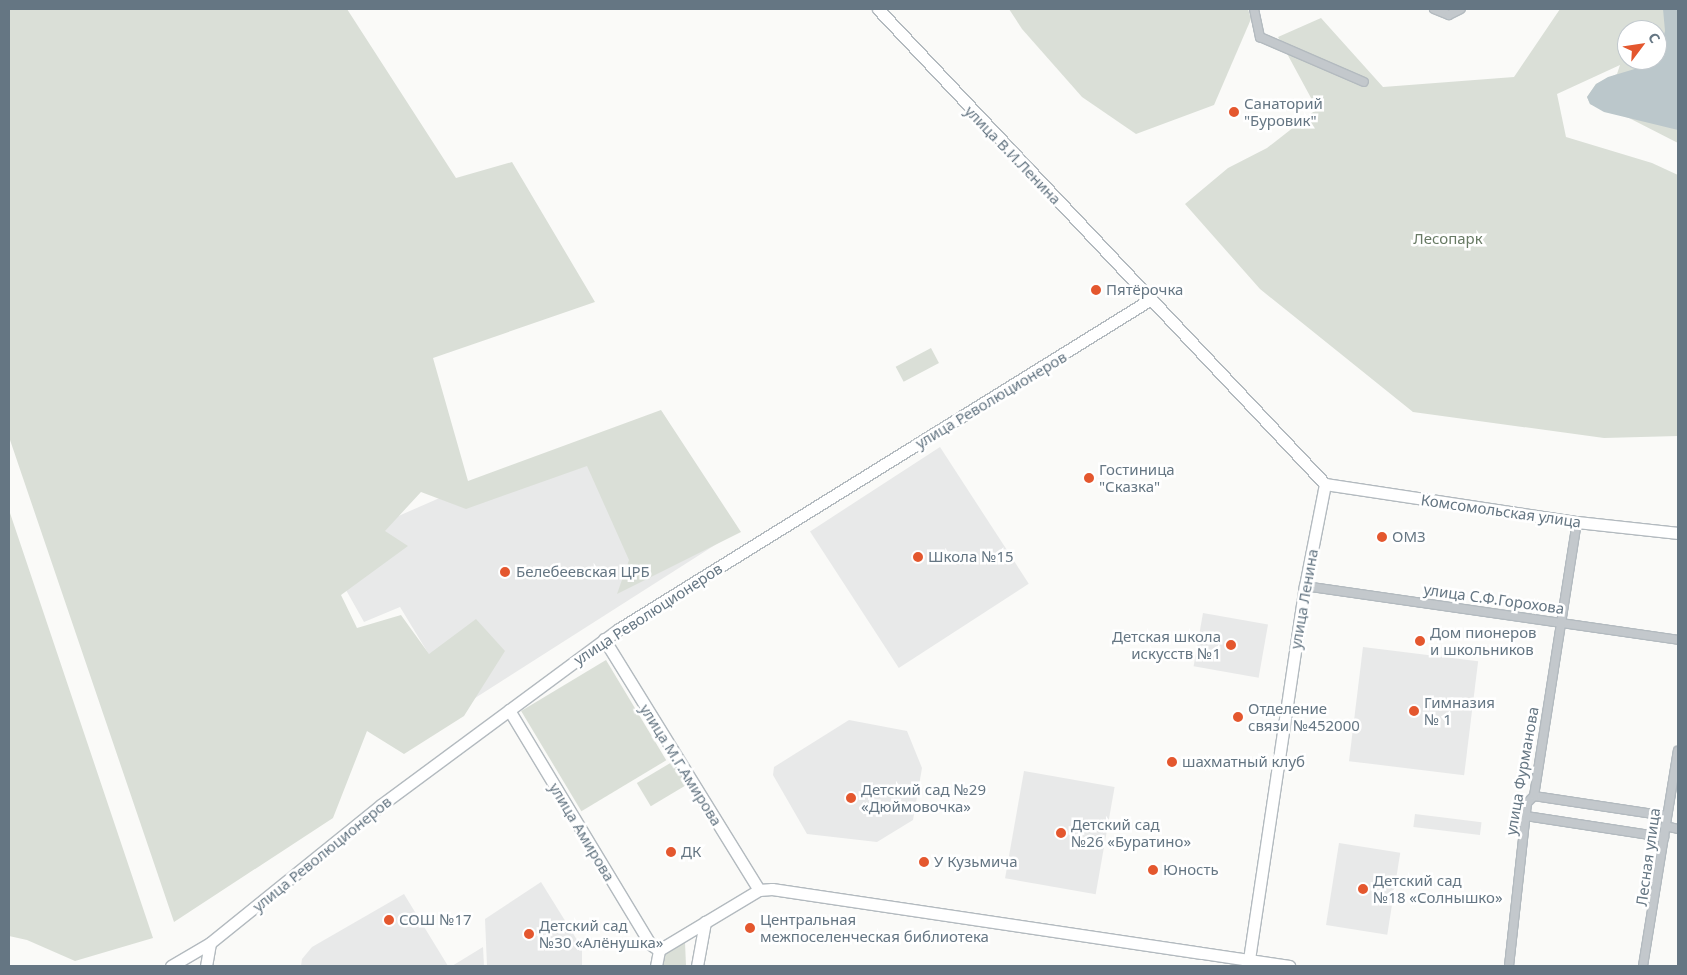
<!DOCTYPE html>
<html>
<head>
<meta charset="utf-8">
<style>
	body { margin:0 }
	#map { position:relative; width:1687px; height:975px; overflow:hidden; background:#fafaf8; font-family:"Noto Sans",sans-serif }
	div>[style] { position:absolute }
	.built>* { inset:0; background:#e8e9e9; transform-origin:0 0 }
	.green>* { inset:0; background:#dadfd7; transform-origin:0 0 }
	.water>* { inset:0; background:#bbc7cb }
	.roads { filter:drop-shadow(1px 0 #b3babf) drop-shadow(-1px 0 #b3babf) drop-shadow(0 1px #b3babf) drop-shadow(0 -1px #b3babf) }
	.street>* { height:8px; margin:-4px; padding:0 4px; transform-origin:4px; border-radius:4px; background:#c3c8cc }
	.secondary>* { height:11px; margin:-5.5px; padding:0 5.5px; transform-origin:5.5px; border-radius:5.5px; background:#fff }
	.dots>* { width:14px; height:14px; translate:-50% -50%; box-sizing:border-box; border:2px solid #fff; border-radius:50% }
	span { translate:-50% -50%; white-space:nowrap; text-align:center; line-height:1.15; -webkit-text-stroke:5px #fff; paint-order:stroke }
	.poi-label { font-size:15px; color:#657683 }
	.left { translate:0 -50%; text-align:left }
	.right { translate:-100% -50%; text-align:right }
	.street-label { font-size:15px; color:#657683 }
	.park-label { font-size:15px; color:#687a64 }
	.frame { position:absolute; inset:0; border:10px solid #657683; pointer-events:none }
	.north { position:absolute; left:1617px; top:20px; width:50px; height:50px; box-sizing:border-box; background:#fff; border:1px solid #c1c8cd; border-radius:50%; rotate:59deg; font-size:14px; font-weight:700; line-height:20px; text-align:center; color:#657683 }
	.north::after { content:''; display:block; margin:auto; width:18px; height:22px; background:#e4572e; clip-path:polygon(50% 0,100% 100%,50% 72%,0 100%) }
</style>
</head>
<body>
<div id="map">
	<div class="built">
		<div style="clip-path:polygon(662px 412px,737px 531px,461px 707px,400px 607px,364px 622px,323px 549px,451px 493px)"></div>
		<div style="left:940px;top:447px;width:163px;height:155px;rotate:57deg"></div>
		<div style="left:1203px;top:613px;width:66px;height:54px;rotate:10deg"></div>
		<div style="left:1363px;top:647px;width:116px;height:115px;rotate:7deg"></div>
		<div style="clip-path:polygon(849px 720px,907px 731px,922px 768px,913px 820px,877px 842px,807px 834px,773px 775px,774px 767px)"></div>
		<div style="left:1024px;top:771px;width:92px;height:109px;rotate:10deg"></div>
		<div style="left:1415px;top:814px;width:67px;height:13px;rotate:7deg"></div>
		<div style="left:1339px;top:843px;width:62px;height:83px;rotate:9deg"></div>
		<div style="clip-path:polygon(541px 882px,582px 948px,582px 966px,487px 966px,485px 919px)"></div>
		<div style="clip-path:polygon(404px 894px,448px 966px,301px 966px,302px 959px,312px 947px)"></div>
		<div style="clip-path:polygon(483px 947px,484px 966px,452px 966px)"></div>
	</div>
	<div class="green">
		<div style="clip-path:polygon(9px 9px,347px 9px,456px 178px,512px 162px,595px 302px,433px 358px,468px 481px,661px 410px,741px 532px,617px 594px,629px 560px,587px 466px,466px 509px,421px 492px,385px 531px,408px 546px,341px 595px,357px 628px,401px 615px,429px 654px,476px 619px,505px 651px,464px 716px,404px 754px,367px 731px,333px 818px,174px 922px,9px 437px)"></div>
		<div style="clip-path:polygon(1009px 9px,1248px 9px,1251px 19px,1214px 105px,1136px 134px,1082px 97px,1022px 29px)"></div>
		<div style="clip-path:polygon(evenodd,1560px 9px,1678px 9px,1678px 143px,1629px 118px,1590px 104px,1587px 97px,1596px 84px,1617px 74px,1620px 65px,1557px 94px,1566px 137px,1652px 163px,1678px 175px,1678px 436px,1604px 438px,1413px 412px,1260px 289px,1185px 204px,1228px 168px,1267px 148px,1317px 109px,1278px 37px,1321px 18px,1383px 87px,1514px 77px,1560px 9px,1627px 30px,1657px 30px,1657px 60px,1627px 60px,1627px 30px)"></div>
		<div style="left:931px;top:348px;width:17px;height:40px;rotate:62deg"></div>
		<div style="clip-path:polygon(9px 510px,153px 938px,75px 961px,27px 940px,9px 936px)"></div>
		<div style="left:606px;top:660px;width:117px;height:99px;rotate:59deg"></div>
		<div style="left:672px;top:762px;width:27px;height:41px;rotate:59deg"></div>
		<div style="clip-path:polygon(674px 940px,685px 942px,686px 966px,661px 966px,663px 950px)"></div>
	</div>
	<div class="water">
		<div style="clip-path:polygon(1663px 9px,1678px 9px,1678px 130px,1604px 112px,1590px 104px,1587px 97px,1596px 84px,1608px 77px,1638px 68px,1647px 60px,1657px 60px,1665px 31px)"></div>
	</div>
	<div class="roads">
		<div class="street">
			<div style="left:1254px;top:9px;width:29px;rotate:78deg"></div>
			<div style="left:1260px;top:37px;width:113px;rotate:23.4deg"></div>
			<div style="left:1434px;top:9px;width:16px;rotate:22deg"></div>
			<div style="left:1449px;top:15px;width:13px;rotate:-27deg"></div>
			<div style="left:1305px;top:586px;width:377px;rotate:8.2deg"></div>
			<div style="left:1534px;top:796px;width:134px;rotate:8.6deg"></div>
			<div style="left:1526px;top:816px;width:140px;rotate:8.7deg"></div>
			<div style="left:1665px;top:826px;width:13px;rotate:13deg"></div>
			<div style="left:1509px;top:966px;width:164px;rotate:-83.7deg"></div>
			<div style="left:1527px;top:803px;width:10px;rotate:-45deg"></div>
			<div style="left:1534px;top:796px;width:277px;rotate:-81.1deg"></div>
			<div style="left:1643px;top:966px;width:218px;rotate:-80.8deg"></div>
		</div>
		<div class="secondary">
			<div style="left:878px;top:9px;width:652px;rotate:46.74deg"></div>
			<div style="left:1325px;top:484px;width:255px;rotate:8.6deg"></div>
			<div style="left:1577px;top:522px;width:102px;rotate:6.2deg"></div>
			<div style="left:604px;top:639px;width:295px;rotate:58.3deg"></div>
			<div style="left:509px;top:710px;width:273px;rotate:58.9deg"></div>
			<div style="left:650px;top:944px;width:11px;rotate:34deg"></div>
			<div style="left:659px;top:950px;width:117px;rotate:-31deg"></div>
			<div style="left:759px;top:890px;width:13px;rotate:-4deg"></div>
			<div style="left:772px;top:889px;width:523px;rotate:8.47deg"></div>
			<div style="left:171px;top:966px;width:45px;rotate:-30.5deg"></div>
			<div style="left:210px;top:943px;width:220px;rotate:-38.9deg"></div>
			<div style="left:381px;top:805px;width:296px;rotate:-36.5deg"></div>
			<div style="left:619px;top:629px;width:626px;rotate:-31.81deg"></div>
			<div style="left:206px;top:966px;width:23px;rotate:-80deg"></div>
			<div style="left:656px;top:966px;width:16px;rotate:-79deg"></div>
			<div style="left:697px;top:966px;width:45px;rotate:-79.7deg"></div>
			<div style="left:1248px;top:966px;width:384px;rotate:-81.5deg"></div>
			<div style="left:1305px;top:586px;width:104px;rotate:-78.9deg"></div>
		</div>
	</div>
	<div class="dots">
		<div style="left:1234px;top:112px;background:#e4572e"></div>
		<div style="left:1096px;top:290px;background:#e4572e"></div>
		<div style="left:1089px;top:478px;background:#e4572e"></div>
		<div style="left:1382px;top:537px;background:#e4572e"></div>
		<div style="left:918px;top:557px;background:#e4572e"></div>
		<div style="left:505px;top:572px;background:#e4572e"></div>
		<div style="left:1420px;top:641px;background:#e4572e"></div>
		<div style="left:1231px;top:645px;background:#e4572e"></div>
		<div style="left:1414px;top:711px;background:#e4572e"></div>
		<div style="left:1238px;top:717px;background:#e4572e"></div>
		<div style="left:1172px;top:762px;background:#e4572e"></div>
		<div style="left:851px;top:798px;background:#e4572e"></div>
		<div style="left:1061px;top:833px;background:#e4572e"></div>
		<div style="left:671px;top:852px;background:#e4572e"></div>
		<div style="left:924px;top:862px;background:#e4572e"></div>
		<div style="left:1153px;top:870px;background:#e4572e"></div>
		<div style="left:1363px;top:889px;background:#e4572e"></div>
		<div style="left:389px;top:920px;background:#e4572e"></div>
		<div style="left:750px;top:928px;background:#e4572e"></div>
		<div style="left:529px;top:934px;background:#e4572e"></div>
	</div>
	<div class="poi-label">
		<span class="left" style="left:1244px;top:112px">Санаторий<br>"Буровик"</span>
		<span class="left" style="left:1106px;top:290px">Пятёрочка</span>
		<span class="left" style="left:1099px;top:478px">Гостиница<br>"Сказка"</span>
		<span class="left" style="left:1392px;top:537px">ОМЗ</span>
		<span class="left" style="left:928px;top:557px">Школа №15</span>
		<span class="left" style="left:516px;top:572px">Белебеевская ЦРБ</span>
		<span class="left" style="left:1430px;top:641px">Дом пионеров<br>и школьников</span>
		<span class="right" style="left:1221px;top:645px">Детская школа<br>искусств №1</span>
		<span class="left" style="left:1424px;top:711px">Гимназия<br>№ 1</span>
		<span class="left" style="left:1248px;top:717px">Отделение<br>связи №452000</span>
		<span class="left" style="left:1182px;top:762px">шахматный клуб</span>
		<span class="left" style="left:861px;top:798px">Детский сад №29<br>«Дюймовочка»</span>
		<span class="left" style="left:1071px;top:833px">Детский сад<br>№26 «Буратино»</span>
		<span class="left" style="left:681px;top:852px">ДК</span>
		<span class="left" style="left:934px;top:862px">У Кузьмича</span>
		<span class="left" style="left:1163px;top:870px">Юность</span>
		<span class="left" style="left:1373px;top:889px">Детский сад<br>№18 «Солнышко»</span>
		<span class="left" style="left:760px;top:928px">Центральная<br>межпоселенческая библиотека</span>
		<span class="left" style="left:399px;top:920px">СОШ №17</span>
		<span class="left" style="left:539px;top:934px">Детский сад<br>№30 «Алёнушка»</span>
	</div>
	<div class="street-label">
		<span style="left:1013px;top:155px;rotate:46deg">улица В.И.Ленина</span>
		<span style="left:991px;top:400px;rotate:-31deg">улица Революционеров</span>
		<span style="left:1501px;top:511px;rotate:8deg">Комсомольская улица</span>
		<span style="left:1304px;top:599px;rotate:-80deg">улица Ленина</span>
		<span style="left:1494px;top:599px;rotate:8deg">улица С.Ф.Горохова</span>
		<span style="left:648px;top:614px;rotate:-33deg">улица Революционеров</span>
		<span style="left:681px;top:765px;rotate:58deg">улица М.Г.Амирова</span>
		<span style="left:1522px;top:771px;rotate:-80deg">улица Фурманова</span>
		<span style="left:582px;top:832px;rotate:59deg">улица Амирова</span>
		<span style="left:322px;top:854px;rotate:-39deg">улица Революционеров</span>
		<span style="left:1648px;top:857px;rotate:-82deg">Лесная улица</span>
	</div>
	<div class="park-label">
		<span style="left:1448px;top:239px">Лесопарк</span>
	</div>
	<div class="frame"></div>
	<div class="north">С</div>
</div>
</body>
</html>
